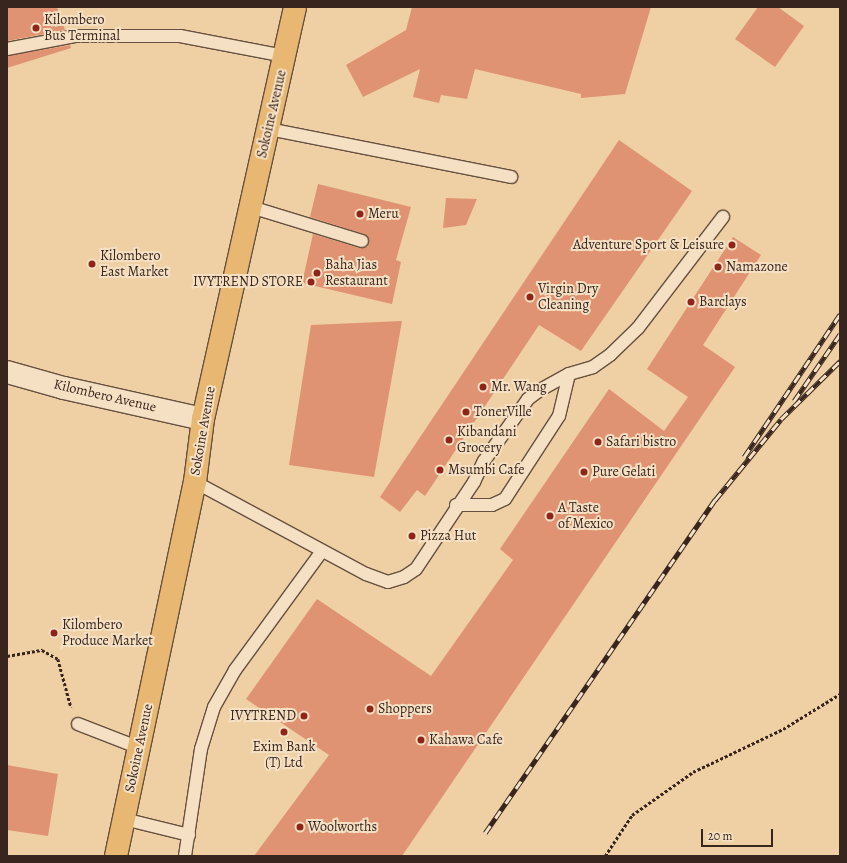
<!DOCTYPE html>
<html>
<head>
<meta charset="utf-8">
<style>
	body { margin:0 }
	#map { position:relative; width:847px; height:863px; overflow:hidden; background:#efcfa4; font-family:Alegreya,serif }
	div>[style] { position:absolute }
	.building>* { inset:0; background:#df9372 }
	.path>* { height:2.5px; margin-top:-1.25px; transform-origin:0; background:repeating-linear-gradient(90deg,#38251d 0 3px,transparent 0 5px) }
	.roads { filter:drop-shadow(1px 0 #66503f) drop-shadow(-1px 0 #66503f) drop-shadow(0 1px #66503f) drop-shadow(0 -1px #66503f) }
	.lane>* { height:12px; margin:-6px; padding:0 6px; transform-origin:6px; border-radius:6px; background:#f5e0c4 }
	.street>* { height:22px; margin:-11px; padding:0 11px; transform-origin:11px; border-radius:11px; background:#f5e0c4 }
	.primary>* { height:22px; margin:-11px; padding:0 11px; transform-origin:11px; border-radius:11px; background:#e8b872 }
	.rail>* { height:4.5px; margin-top:-2.25px; transform-origin:0; background:repeating-linear-gradient(90deg,#f5e0c4 0 9px,#38251d 0 18px); box-sizing:border-box; border-block:1px solid #38251d }
	.dots>* { width:11px; height:11px; translate:-50% -50%; box-sizing:border-box; border:2px solid #f5e0c4; border-radius:50% }
	span { translate:-50% -50%; white-space:nowrap; text-align:center; line-height:1.15; -webkit-text-stroke:4px #f5e0c4; paint-order:stroke }
	.poi-label { font-size:14px; color:#38251d }
	.left { translate:0 -50%; text-align:left }
	.right { translate:-100% -50%; text-align:right }
	.street-label { font-size:14px; color:#38251d }
	.frame { position:absolute; inset:0; border:8px solid #38251d; pointer-events:none }
	.scale { position:absolute; left:701px; top:829px; width:72px; height:18px; box-sizing:border-box; border:2px solid #38251d; border-top:0; padding-left:5px; font-size:12px; line-height:14px; white-space:nowrap; color:#38251d; -webkit-text-stroke:3px #f5e0c4; paint-order:stroke }
</style>
</head>
<body>
<div id="map">
	<div class="building">
		<div style="clip-path:polygon(7px 7px,57px 7px,65px 30px,7px 41px)"></div>
		<div style="clip-path:polygon(412px 7px,651px 7px,625px 94px,581px 98px,581px 94px,475px 69px,467px 99px,441px 95px,439px 103px,413px 97px,420px 69px,363px 97px,346px 65px,406px 30px)"></div>
		<div style="clip-path:polygon(758px 7px,778px 7px,804px 26px,775px 67px,735px 39px)"></div>
		<div style="clip-path:polygon(70px 45px,71px 48px,7px 68px,7px 56px)"></div>
		<div style="clip-path:polygon(619px 140px,692px 191px,581px 351px,539px 325px,425px 496px,417px 490px,400px 512px,380px 497px)"></div>
		<div style="clip-path:polygon(318px 184px,411px 207px,396px 260px,401px 262px,392px 304px,302px 283px,313px 234px,360px 248px,367px 247px,369px 243px,364px 234px,310px 217px)"></div>
		<div style="clip-path:polygon(446px 198px,477px 199px,466px 225px,443px 228px)"></div>
		<div style="clip-path:polygon(733px 237px,761px 255px,703px 345px,735px 367px,402px 856px,254px 856px,329px 755px,246px 699px,317px 599px,431px 676px,513px 560px,500px 549px,609px 389px,664px 431px,688px 397px,647px 369px)"></div>
		<div style="clip-path:polygon(402px 321px,374px 477px,289px 465px,311px 325px)"></div>
		<div style="clip-path:polygon(7px 765px,58px 774px,48px 836px,7px 830px)"></div>
	</div>
	<div class="path">
		<div style="left:7px;top:656px;width:36px;rotate:-10deg"></div>
		<div style="left:42px;top:650px;width:18px;rotate:29deg"></div>
		<div style="left:58px;top:659px;width:50px;rotate:74.8deg"></div>
		<div style="left:605px;top:856px;width:49px;rotate:-56.6deg"></div>
		<div style="left:632px;top:815px;width:75px;rotate:-35.2deg"></div>
		<div style="left:693px;top:772px;width:100px;rotate:-25.5deg"></div>
		<div style="left:783px;top:729px;width:67px;rotate:-31.6deg"></div>
	</div>
	<div class="roads">
		<div class="lane">
			<div style="left:7px;top:49px;width:69px;rotate:-10.8deg"></div>
			<div style="left:75px;top:36px;width:105px"></div>
			<div style="left:180px;top:36px;width:107px;rotate:10.8deg"></div>
			<div style="left:269px;top:129px;width:247px;rotate:11.2deg"></div>
			<div style="left:251px;top:207px;width:116px;rotate:17deg"></div>
			<div style="left:195px;top:482px;width:194px;rotate:28.3deg"></div>
			<div style="left:366px;top:574px;width:23px;rotate:20deg"></div>
			<div style="left:388px;top:582px;width:17px;rotate:-17deg"></div>
			<div style="left:404px;top:577px;width:14px;rotate:-34deg"></div>
			<div style="left:416px;top:569px;width:105px;rotate:-56.3deg"></div>
			<div style="left:474px;top:482px;width:23px;rotate:-65deg"></div>
			<div style="left:484px;top:461px;width:76px;rotate:-54.6deg"></div>
			<div style="left:528px;top:399px;width:15px;rotate:-37deg"></div>
			<div style="left:540px;top:390px;width:33px;rotate:-29deg"></div>
			<div style="left:569px;top:374px;width:25px;rotate:-16deg"></div>
			<div style="left:593px;top:367px;width:21px;rotate:-35deg"></div>
			<div style="left:610px;top:355px;width:39px;rotate:-44deg"></div>
			<div style="left:638px;top:328px;width:140px;rotate:-52.6deg"></div>
			<div style="left:456px;top:505px;width:36px"></div>
			<div style="left:492px;top:505px;width:14px;rotate:-25deg"></div>
			<div style="left:505px;top:499px;width:99px;rotate:-57deg"></div>
			<div style="left:559px;top:416px;width:43px;rotate:-76.6deg"></div>
			<div style="left:78px;top:724px;width:66px;rotate:21.2deg"></div>
			<div style="left:124px;top:819px;width:67px;rotate:13.8deg"></div>
			<div style="left:185px;top:856px;width:108px;rotate:-81.5deg"></div>
			<div style="left:201px;top:749px;width:44px;rotate:-72.8deg"></div>
			<div style="left:214px;top:707px;width:43px;rotate:-60.4deg"></div>
			<div style="left:235px;top:670px;width:147px;rotate:-53.8deg"></div>
		</div>
		<div class="street">
			<div style="left:7px;top:372px;width:59px;rotate:15.7deg"></div>
			<div style="left:64px;top:388px;width:142px;rotate:12.6deg"></div>
		</div>
		<div class="primary">
			<div style="left:116px;top:856px;width:382px;rotate:-78.1deg"></div>
			<div style="left:195px;top:482px;width:64px;rotate:-82.8deg"></div>
			<div style="left:203px;top:419px;width:422px;rotate:-77.4deg"></div>
		</div>
	</div>
	<div class="rail">
		<div style="left:794px;top:401px;width:81px;rotate:-55.5deg"></div>
		<div style="left:744px;top:457px;width:172px;rotate:-56.1deg"></div>
		<div style="left:485px;top:833px;width:405px;rotate:-55.4deg"></div>
		<div style="left:715px;top:500px;width:104px;rotate:-50.8deg"></div>
		<div style="left:781px;top:419px;width:83px;rotate:-44.5deg"></div>
	</div>
	<div class="dots">
		<div style="left:36px;top:28px;background:#8f2418"></div>
		<div style="left:360px;top:214px;background:#8f2418"></div>
		<div style="left:732px;top:245px;background:#8f2418"></div>
		<div style="left:92px;top:264px;background:#8f2418"></div>
		<div style="left:718px;top:267px;background:#8f2418"></div>
		<div style="left:317px;top:273px;background:#8f2418"></div>
		<div style="left:311px;top:282px;background:#8f2418"></div>
		<div style="left:530px;top:297px;background:#8f2418"></div>
		<div style="left:691px;top:302px;background:#8f2418"></div>
		<div style="left:483px;top:387px;background:#8f2418"></div>
		<div style="left:466px;top:412px;background:#8f2418"></div>
		<div style="left:449px;top:440px;background:#8f2418"></div>
		<div style="left:598px;top:442px;background:#8f2418"></div>
		<div style="left:440px;top:470px;background:#8f2418"></div>
		<div style="left:584px;top:472px;background:#8f2418"></div>
		<div style="left:550px;top:516px;background:#8f2418"></div>
		<div style="left:412px;top:536px;background:#8f2418"></div>
		<div style="left:54px;top:633px;background:#8f2418"></div>
		<div style="left:370px;top:709px;background:#8f2418"></div>
		<div style="left:304px;top:716px;background:#8f2418"></div>
		<div style="left:284px;top:732px;background:#8f2418"></div>
		<div style="left:421px;top:740px;background:#8f2418"></div>
		<div style="left:300px;top:827px;background:#8f2418"></div>
	</div>
	<div class="poi-label">
		<span class="left" style="left:44px;top:28px">Kilombero<br>Bus Terminal</span>
		<span class="left" style="left:368px;top:214px">Meru</span>
		<span class="right" style="left:724px;top:245px">Adventure Sport &amp; Leisure</span>
		<span class="left" style="left:100px;top:264px">Kilombero<br>East Market</span>
		<span class="left" style="left:325px;top:273px">Baha Jias<br>Restaurant</span>
		<span class="left" style="left:726px;top:267px">Namazone</span>
		<span class="right" style="left:303px;top:282px">IVYTREND STORE</span>
		<span class="left" style="left:538px;top:297px">Virgin Dry<br>Cleaning</span>
		<span class="left" style="left:699px;top:302px">Barclays</span>
		<span class="left" style="left:491px;top:387px">Mr. Wang</span>
		<span class="left" style="left:474px;top:412px">TonerVille</span>
		<span class="left" style="left:457px;top:440px">Kibandani<br>Grocery</span>
		<span class="left" style="left:606px;top:442px">Safari bistro</span>
		<span class="left" style="left:448px;top:470px">Msumbi Cafe</span>
		<span class="left" style="left:592px;top:472px">Pure Gelati</span>
		<span class="left" style="left:558px;top:516px">A Taste<br>of Mexico</span>
		<span class="left" style="left:420px;top:536px">Pizza Hut</span>
		<span class="left" style="left:62px;top:633px">Kilombero<br>Produce Market</span>
		<span class="left" style="left:378px;top:709px">Shoppers</span>
		<span class="right" style="left:296px;top:716px">IVYTREND</span>
		<span class="left" style="left:429px;top:740px">Kahawa Cafe</span>
		<span style="left:284px;top:755px">Exim Bank<br>(T) Ltd</span>
		<span class="left" style="left:308px;top:827px">Woolworths</span>
	</div>
	<div class="street-label">
		<span style="left:272px;top:114px;rotate:-77deg">Sokoine Avenue</span>
		<span style="left:105px;top:396px;rotate:13deg">Kilombero Avenue</span>
		<span style="left:203px;top:431px;rotate:-80deg">Sokoine Avenue</span>
		<span style="left:139px;top:748px;rotate:-78deg">Sokoine Avenue</span>
	</div>
	<div class="frame"></div>
	<div class="scale">20 m</div>
</div>
</body>
</html>
